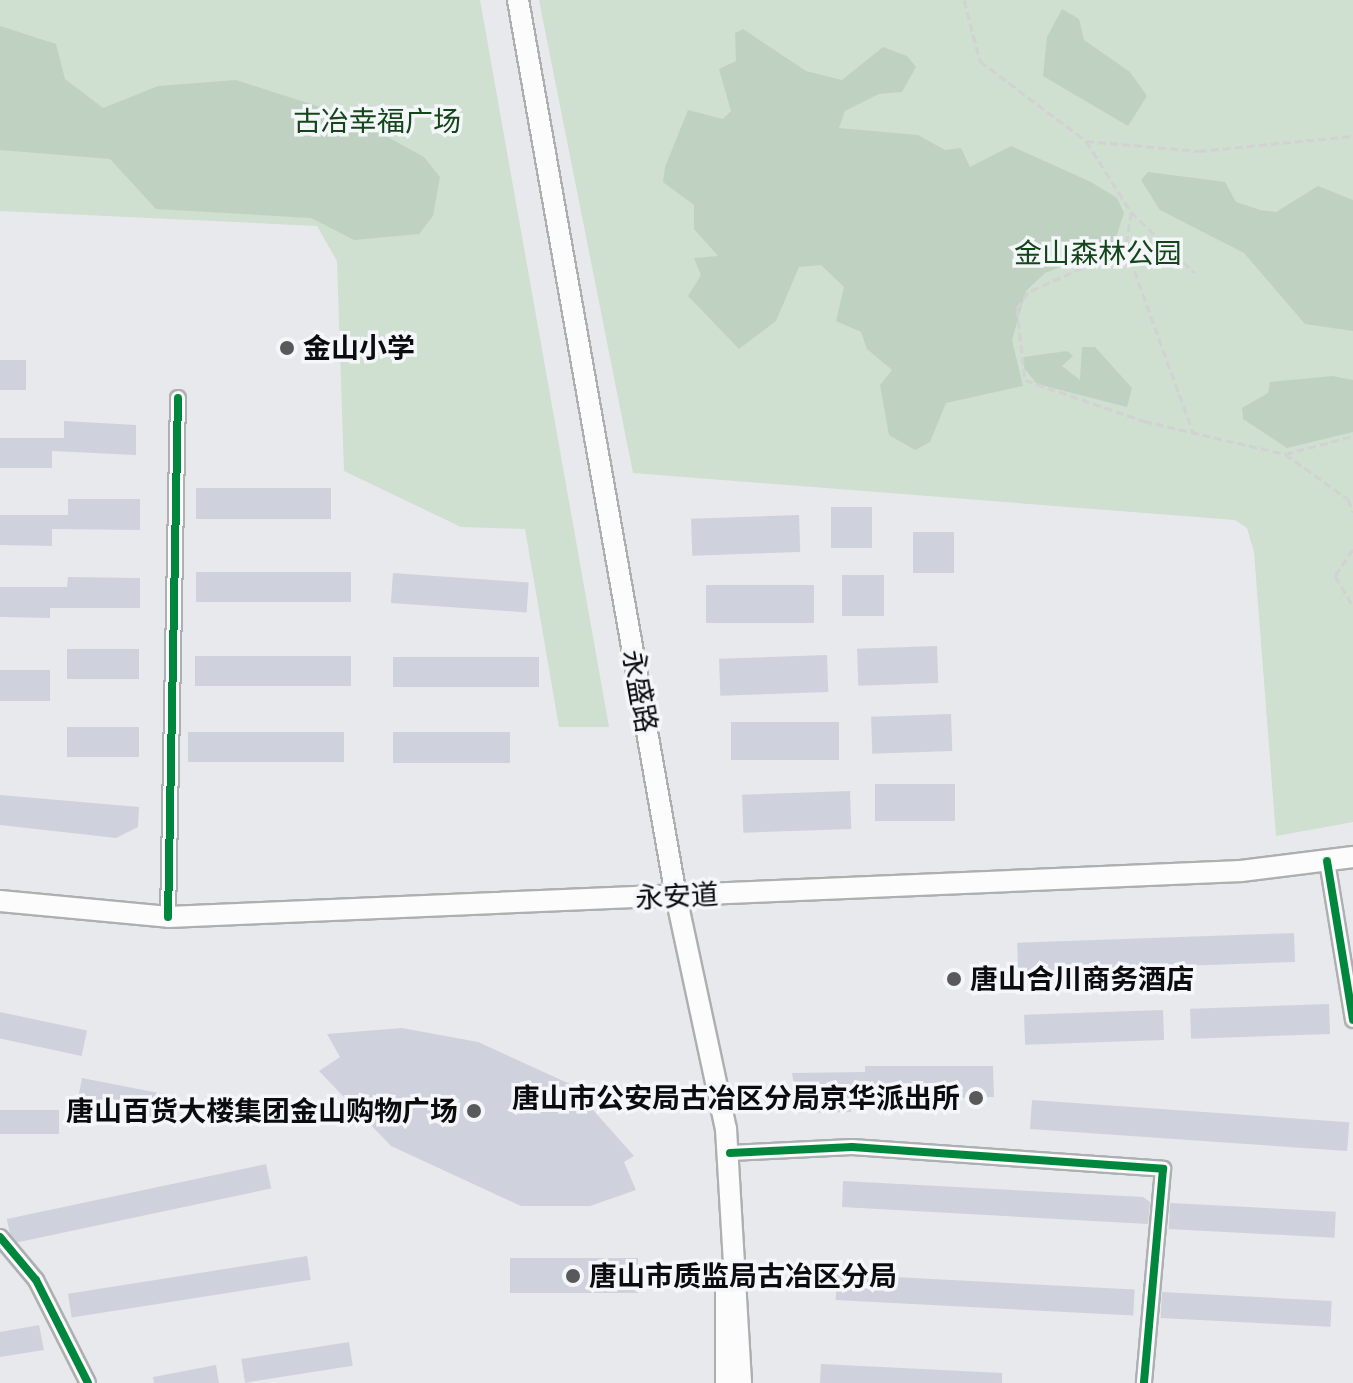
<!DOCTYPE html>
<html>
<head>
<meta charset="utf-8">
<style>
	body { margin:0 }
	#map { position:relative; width:1353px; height:1383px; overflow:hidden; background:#e8e9ec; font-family:"PT Sans Narrow","Noto Sans SC",sans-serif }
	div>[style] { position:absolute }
	.green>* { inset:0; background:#cfdfd0 }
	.forest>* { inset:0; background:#bfd2c1 }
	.building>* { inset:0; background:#cfd2dc; transform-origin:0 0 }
	.path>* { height:3px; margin-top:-1.5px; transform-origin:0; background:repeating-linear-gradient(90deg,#d2d2d2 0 8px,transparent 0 12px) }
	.roads { filter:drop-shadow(2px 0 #aeafb1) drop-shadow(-2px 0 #aeafb1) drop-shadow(0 2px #aeafb1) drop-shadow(0 -2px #aeafb1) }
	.minor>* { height:14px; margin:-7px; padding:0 7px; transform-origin:7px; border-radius:7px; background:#fcfcfc }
	.secondary>* { height:20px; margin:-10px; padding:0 10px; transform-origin:10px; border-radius:10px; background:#fcfcfc }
	.cycleway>* { height:8px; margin:-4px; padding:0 4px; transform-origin:4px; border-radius:4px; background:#00873e }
	.dots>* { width:22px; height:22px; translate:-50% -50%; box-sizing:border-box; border:4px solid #f4f6fa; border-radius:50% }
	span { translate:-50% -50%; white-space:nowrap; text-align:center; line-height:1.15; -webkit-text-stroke:7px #f4f6fa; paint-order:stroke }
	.park-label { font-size:28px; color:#134618 }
	.poi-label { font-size:28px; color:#0c0c0e; font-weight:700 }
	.left { translate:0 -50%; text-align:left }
	.right { translate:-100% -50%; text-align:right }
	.street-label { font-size:28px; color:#0c0c0e }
</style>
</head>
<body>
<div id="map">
	<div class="green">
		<div style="clip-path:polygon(0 0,480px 0,609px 727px,559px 727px,525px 529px,461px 527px,344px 471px,337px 261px,317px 226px,0 211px)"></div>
		<div style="clip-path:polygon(539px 0,1353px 0,1353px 822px,1276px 836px,1254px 552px,1247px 528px,1235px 520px,633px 473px)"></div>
	</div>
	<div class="forest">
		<div style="clip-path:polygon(1062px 9px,1079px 19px,1084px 40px,1130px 72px,1147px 96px,1128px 126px,1043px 76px,1047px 37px)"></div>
		<div style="clip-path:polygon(0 26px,56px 44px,65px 79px,103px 108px,158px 86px,236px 80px,351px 117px,424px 157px,440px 177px,433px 216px,419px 234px,354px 240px,311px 218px,156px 209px,110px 159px,0 150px)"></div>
		<div style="clip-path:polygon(743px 29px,806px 71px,842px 80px,883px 47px,907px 56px,916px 67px,902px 92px,879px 94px,845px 111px,839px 128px,918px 135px,945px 150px,961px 148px,970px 167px,1011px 146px,1091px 182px,1117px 198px,1124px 213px,1113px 246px,1045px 273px,1026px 291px,1012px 340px,1023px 386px,946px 403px,930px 442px,915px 450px,889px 435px,880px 385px,892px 370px,867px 349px,861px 332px,836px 321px,844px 287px,821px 265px,799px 267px,776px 321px,739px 349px,688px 296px,701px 275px,694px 258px,718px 256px,694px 229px,694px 205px,663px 182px,665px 167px,688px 110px,723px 119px,731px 111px,719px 69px,736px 61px,735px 33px)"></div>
		<div style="clip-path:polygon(1148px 172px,1225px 182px,1236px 202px,1260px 210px,1276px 212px,1318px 186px,1353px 200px,1353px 331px,1305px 324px,1244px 253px,1160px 210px,1141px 180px)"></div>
		<div style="clip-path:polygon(1082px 347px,1095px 347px,1132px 388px,1127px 407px,1037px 384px,1024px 368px,1024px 357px,1067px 351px,1073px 356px,1062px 366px,1080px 380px)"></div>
		<div style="clip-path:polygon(1332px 376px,1353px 380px,1353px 432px,1287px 448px,1243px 419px,1242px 408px,1268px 393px,1270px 382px)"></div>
	</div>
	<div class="building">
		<div style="left:0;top:360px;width:26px;height:30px"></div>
		<div style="clip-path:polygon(64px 421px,136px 425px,136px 455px,52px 451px,52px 468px,0 468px,0 438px,64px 438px)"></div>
		<div style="left:196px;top:488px;width:135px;height:31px"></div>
		<div style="clip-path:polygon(68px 499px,140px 499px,140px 530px,52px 529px,52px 546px,0 545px,0 515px,68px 515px)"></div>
		<div style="left:831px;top:507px;width:41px;height:41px"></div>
		<div style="left:799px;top:515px;width:37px;height:108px;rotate:88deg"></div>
		<div style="left:913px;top:532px;width:41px;height:41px"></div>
		<div style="left:196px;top:572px;width:155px;height:30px"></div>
		<div style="left:393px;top:573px;width:136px;height:30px;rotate:4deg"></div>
		<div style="left:842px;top:575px;width:42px;height:41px"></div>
		<div style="clip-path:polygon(68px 577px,140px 578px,140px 608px,50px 608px,50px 618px,0 617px,0 587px,67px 587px)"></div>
		<div style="left:814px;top:585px;width:38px;height:108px;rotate:90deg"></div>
		<div style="left:937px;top:646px;width:37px;height:80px;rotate:88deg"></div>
		<div style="left:67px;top:649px;width:72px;height:30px"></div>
		<div style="left:827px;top:655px;width:37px;height:108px;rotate:88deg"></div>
		<div style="left:195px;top:656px;width:156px;height:30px"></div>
		<div style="left:393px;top:657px;width:146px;height:30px"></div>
		<div style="left:0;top:670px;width:50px;height:31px"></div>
		<div style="left:951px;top:714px;width:37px;height:80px;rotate:88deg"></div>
		<div style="left:839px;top:722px;width:38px;height:108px;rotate:90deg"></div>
		<div style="left:67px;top:727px;width:72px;height:30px"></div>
		<div style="left:188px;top:732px;width:156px;height:30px"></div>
		<div style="left:393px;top:732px;width:117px;height:31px"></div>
		<div style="left:955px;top:784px;width:37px;height:80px;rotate:90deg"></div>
		<div style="left:850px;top:791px;width:38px;height:108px;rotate:88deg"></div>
		<div style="clip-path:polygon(0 795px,139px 807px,138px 827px,116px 838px,0 825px)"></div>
		<div style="left:1294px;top:933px;width:29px;height:277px;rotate:88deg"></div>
		<div style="left:1329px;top:1004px;width:30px;height:139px;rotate:88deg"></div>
		<div style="left:1163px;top:1010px;width:30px;height:139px;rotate:88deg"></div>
		<div style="left:0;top:1012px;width:89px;height:26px;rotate:12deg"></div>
		<div style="clip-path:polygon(402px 1028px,478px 1042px,570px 1084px,634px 1156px,624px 1162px,636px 1190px,590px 1206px,521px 1206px,391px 1146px,319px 1071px,340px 1057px,327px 1034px)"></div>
		<div style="clip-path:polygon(865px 1066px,993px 1066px,994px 1097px,851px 1101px,851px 1112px,799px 1113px,792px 1073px,865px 1072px)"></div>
		<div style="left:82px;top:1078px;width:98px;height:25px;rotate:11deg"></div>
		<div style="left:1032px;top:1100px;width:318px;height:29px;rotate:4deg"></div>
		<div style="left:0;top:1110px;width:59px;height:24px"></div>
		<div style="left:266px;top:1164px;width:25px;height:265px;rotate:78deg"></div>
		<div style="clip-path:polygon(843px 1181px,1143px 1197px,1150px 1202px,1148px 1224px,842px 1207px)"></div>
		<div style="left:1170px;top:1203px;width:166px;height:26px;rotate:3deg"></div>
		<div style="left:307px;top:1256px;width:24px;height:242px;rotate:81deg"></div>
		<div style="left:510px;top:1258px;width:128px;height:35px"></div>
		<div style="left:837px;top:1274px;width:298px;height:26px;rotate:3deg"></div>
		<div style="left:1162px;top:1292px;width:170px;height:26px;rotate:3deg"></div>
		<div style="clip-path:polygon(39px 1325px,44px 1350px,0 1357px,0 1332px)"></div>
		<div style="left:349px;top:1342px;width:24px;height:109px;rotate:81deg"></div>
		<div style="clip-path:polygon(821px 1364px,1002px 1373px,1002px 1383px,820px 1383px)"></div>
		<div style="clip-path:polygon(216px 1365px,219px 1383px,154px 1383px,153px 1377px)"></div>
	</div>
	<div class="path">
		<div style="left:964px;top:0;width:63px;rotate:75.3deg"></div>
		<div style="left:980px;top:61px;width:133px;rotate:37deg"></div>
		<div style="left:1086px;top:141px;width:113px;rotate:5.1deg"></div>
		<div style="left:1199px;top:151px;width:155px;rotate:-5.6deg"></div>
		<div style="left:1086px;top:141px;width:84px;rotate:57.6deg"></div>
		<div style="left:1131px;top:212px;width:36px;rotate:98deg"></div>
		<div style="left:1126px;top:248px;width:107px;rotate:155.8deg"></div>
		<div style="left:1028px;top:292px;width:20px;rotate:123deg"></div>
		<div style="left:1017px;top:309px;width:71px;rotate:83.6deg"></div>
		<div style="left:1025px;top:380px;width:126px;rotate:19deg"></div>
		<div style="left:1144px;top:421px;width:145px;rotate:13.2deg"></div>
		<div style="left:1285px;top:454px;width:70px;rotate:-14.8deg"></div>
		<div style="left:1131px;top:212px;width:88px;rotate:43.6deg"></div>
		<div style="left:1126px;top:248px;width:196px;rotate:70deg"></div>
		<div style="left:1285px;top:454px;width:77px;rotate:35.5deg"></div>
		<div style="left:1348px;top:499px;width:14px;rotate:69deg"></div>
		<div style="left:1353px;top:549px;width:32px;rotate:124deg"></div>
		<div style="left:1335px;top:576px;width:35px;rotate:59deg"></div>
	</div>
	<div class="roads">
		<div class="minor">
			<div style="left:1327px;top:861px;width:161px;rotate:80.7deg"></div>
			<div style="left:168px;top:917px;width:519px;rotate:-88.9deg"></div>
			<div style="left:730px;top:1153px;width:122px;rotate:-2.8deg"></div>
			<div style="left:852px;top:1147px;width:312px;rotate:4deg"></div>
			<div style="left:1163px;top:1169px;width:215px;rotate:95.1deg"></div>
			<div style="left:0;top:1237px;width:56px;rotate:50.1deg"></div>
			<div style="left:36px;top:1280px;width:115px;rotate:63.2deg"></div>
		</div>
		<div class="secondary">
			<div style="left:518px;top:0;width:910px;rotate:80deg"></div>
			<div style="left:676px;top:896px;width:238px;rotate:77.9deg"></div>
			<div style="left:726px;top:1129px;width:254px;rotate:86.6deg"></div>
			<div style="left:0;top:901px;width:169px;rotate:5.4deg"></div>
			<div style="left:168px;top:917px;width:1074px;rotate:-2.45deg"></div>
			<div style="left:1241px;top:871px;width:113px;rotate:-7.1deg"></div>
			<div style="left:726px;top:1272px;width:111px;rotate:90deg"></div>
		</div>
	</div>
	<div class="cycleway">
		<div style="left:1327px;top:861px;width:161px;rotate:80.7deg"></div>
		<div style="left:168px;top:917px;width:519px;rotate:-88.9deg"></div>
		<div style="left:730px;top:1153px;width:122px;rotate:-2.8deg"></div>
		<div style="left:852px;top:1147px;width:312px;rotate:4deg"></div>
		<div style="left:1163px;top:1169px;width:215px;rotate:95.1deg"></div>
		<div style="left:0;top:1237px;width:56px;rotate:50.1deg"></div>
		<div style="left:36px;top:1280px;width:115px;rotate:63.2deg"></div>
	</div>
	<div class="dots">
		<div style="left:287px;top:348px;background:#59595c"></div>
		<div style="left:954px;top:979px;background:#59595c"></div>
		<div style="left:976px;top:1098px;background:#59595c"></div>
		<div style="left:474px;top:1111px;background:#59595c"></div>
		<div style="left:573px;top:1276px;background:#59595c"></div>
	</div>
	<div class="park-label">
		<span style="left:377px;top:121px">古冶幸福广场</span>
		<span style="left:1098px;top:253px">金山森林公园</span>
	</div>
	<div class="poi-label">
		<span class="left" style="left:303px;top:348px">金山小学</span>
		<span class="left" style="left:970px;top:979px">唐山合川商务酒店</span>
		<span class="right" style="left:960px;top:1098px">唐山市公安局古冶区分局京华派出所</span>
		<span class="right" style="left:458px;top:1111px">唐山百货大楼集团金山购物广场</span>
		<span class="left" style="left:589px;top:1276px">唐山市质监局古冶区分局</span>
	</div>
	<div class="street-label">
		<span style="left:640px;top:691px;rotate:80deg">永盛路</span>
		<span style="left:677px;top:896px;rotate:-3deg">永安道</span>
	</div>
</div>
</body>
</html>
